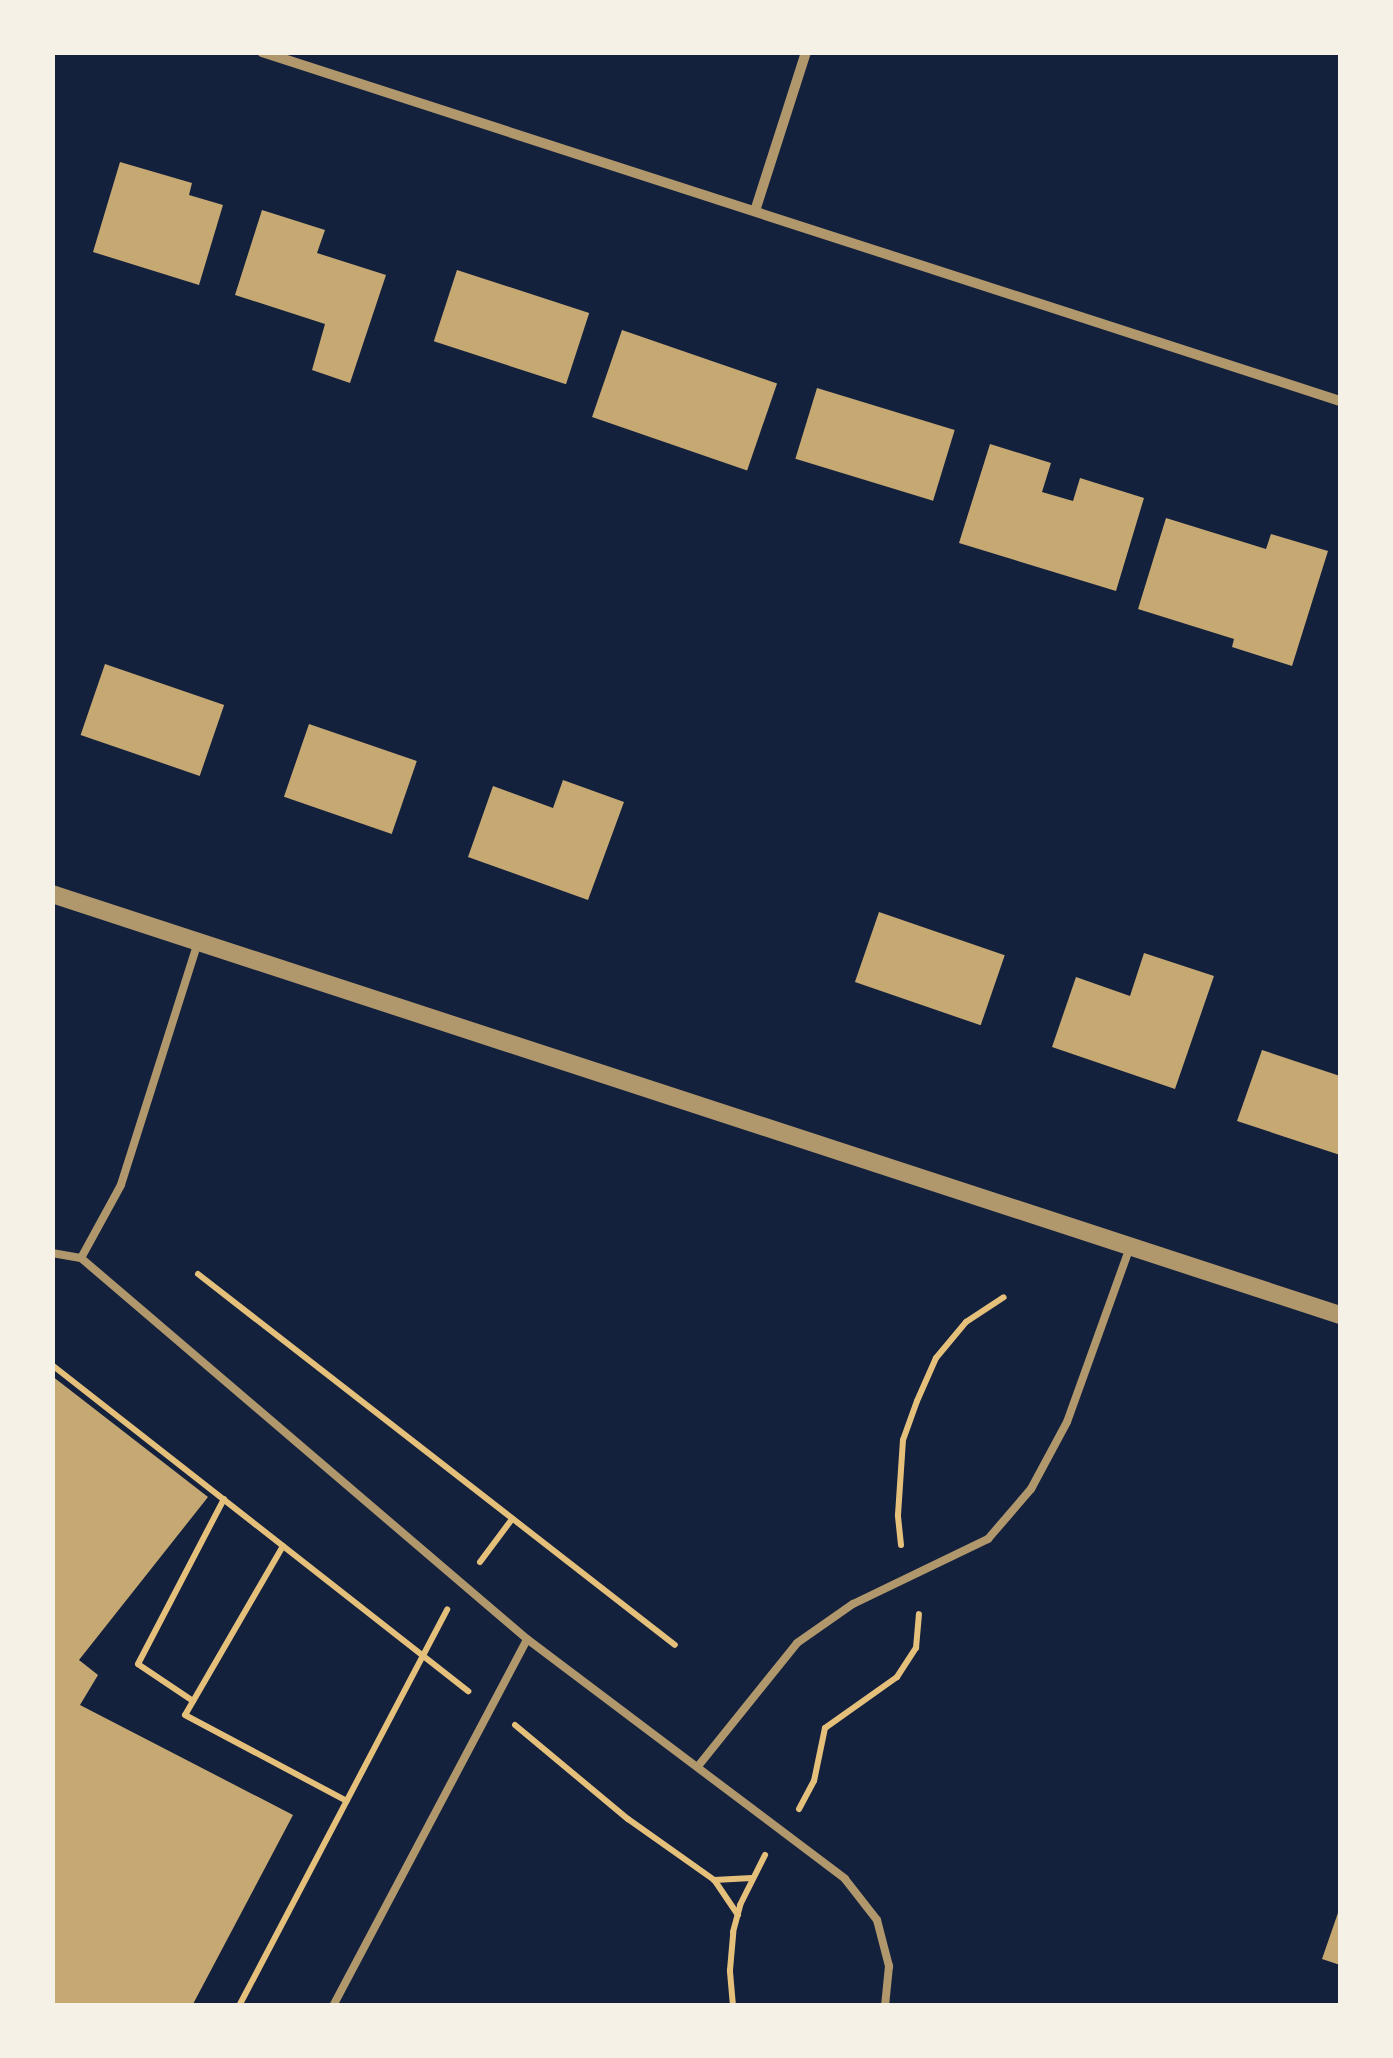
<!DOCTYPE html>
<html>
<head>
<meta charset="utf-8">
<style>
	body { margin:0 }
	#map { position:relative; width:1393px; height:2058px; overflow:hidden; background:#14213d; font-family:"Space Grotesk",sans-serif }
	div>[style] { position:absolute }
	.building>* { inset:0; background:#c6a872; transform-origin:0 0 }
	.path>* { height:6px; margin:-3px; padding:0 3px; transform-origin:3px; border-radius:3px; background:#e5c07b }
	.service>* { height:8px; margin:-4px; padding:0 4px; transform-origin:4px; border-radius:4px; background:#b1986c }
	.minor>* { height:10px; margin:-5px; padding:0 5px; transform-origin:5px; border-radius:5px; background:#b1986c }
	.tertiary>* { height:18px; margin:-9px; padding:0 9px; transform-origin:9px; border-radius:9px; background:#b1986c }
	span { translate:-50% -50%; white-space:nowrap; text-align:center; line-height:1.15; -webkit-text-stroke:8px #f6f1e7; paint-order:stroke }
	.frame { position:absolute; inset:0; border:55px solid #f6f1e7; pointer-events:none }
</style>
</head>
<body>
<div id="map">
	<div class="building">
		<div style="clip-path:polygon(120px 162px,192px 183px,189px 195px,223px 205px,199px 285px,93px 252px)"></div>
		<div style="clip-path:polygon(262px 210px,325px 230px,317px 253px,386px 275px,350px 383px,312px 370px,325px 324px,235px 295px)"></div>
		<div style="left:457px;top:270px;width:139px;height:75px;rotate:18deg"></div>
		<div style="left:622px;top:330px;width:164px;height:92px;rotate:19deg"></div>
		<div style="left:817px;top:388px;width:144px;height:74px;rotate:17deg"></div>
		<div style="clip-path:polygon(990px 444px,1051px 463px,1042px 492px,1073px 501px,1080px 478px,1144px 498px,1116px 591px,959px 543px)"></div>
		<div style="clip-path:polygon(1166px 518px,1266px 549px,1271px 534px,1328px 551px,1292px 666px,1232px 647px,1234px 639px,1138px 609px)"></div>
		<div style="left:105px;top:664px;width:126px;height:75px;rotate:19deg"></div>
		<div style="left:309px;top:724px;width:114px;height:77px;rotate:19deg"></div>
		<div style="clip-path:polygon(563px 780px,624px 802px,588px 900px,468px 857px,493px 786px,553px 808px)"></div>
		<div style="left:879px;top:912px;width:133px;height:74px;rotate:19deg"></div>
		<div style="clip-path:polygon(1144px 953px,1214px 976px,1175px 1089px,1052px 1047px,1076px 977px,1130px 996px)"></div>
		<div style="clip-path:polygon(1262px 1050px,1340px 1076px,1340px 1155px,1237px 1121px)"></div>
		<div style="clip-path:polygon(52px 1376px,208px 1497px,79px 1660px,98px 1675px,80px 1705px,293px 1815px,192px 2006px,52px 2006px)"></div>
		<div style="clip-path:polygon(1340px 1907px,1340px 1965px,1322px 1959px)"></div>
	</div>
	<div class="path">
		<div style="left:198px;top:1274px;width:604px;rotate:37.87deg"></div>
		<div style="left:52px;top:1365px;width:529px;rotate:38.08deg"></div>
		<div style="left:901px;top:1545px;width:30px;rotate:-96deg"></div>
		<div style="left:898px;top:1515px;width:75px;rotate:-86.2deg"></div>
		<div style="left:903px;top:1440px;width:41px;rotate:-70.3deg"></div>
		<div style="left:917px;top:1401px;width:47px;rotate:-66.2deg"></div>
		<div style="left:936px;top:1358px;width:47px;rotate:-50.2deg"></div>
		<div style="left:966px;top:1322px;width:45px;rotate:-33.3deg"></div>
		<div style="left:283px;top:1546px;width:195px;rotate:120.1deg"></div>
		<div style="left:185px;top:1715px;width:183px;rotate:28deg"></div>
		<div style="left:480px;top:1562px;width:54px;rotate:-53.3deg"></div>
		<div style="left:193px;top:1701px;width:66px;rotate:-146.1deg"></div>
		<div style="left:138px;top:1664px;width:186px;rotate:-62.5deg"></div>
		<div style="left:515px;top:1725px;width:147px;rotate:39.8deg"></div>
		<div style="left:628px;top:1819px;width:105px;rotate:35.3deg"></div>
		<div style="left:714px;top:1880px;width:38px;rotate:-3deg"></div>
		<div style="left:799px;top:1809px;width:32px;rotate:-62deg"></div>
		<div style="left:814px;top:1781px;width:54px;rotate:-78.3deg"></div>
		<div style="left:825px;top:1728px;width:88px;rotate:-35.3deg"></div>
		<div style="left:897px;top:1677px;width:35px;rotate:-57deg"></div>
		<div style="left:916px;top:1648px;width:34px;rotate:-85deg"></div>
		<div style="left:715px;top:1881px;width:41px;rotate:55.9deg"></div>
		<div style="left:239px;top:2006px;width:448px;rotate:-62.3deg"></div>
		<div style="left:733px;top:2006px;width:36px;rotate:-95deg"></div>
		<div style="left:730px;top:1970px;width:38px;rotate:-85deg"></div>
		<div style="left:733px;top:1932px;width:28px;rotate:-75deg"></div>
		<div style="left:740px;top:1905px;width:56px;rotate:-63.4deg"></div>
	</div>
	<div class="service">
		<div style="left:198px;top:942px;width:255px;rotate:107.6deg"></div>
		<div style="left:121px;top:1185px;width:83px;rotate:118.7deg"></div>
		<div style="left:81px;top:1258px;width:587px;rotate:40.51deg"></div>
		<div style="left:52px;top:1253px;width:29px;rotate:10deg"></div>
		<div style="left:699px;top:1765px;width:156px;rotate:-51.2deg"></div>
		<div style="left:797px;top:1643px;width:68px;rotate:-34.9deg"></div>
		<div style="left:853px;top:1604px;width:150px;rotate:-25.7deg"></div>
		<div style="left:988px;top:1539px;width:66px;rotate:-49.3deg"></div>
		<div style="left:1031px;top:1489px;width:76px;rotate:-61.8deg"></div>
		<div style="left:1067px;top:1422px;width:186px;rotate:-70.2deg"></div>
		<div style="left:333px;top:2006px;width:415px;rotate:-62.1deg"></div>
		<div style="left:527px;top:1639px;width:398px;rotate:37deg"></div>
		<div style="left:845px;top:1879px;width:52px;rotate:52deg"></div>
		<div style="left:877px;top:1920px;width:48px;rotate:75.4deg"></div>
		<div style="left:889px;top:1966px;width:40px;rotate:95.7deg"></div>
	</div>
	<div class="minor">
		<div style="left:262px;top:52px;width:1133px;rotate:17.94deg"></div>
		<div style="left:755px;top:211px;width:167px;rotate:-72.2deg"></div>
	</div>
	<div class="tertiary">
		<div style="left:52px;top:894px;width:1355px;rotate:18.1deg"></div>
	</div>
	<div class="frame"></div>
</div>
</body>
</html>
